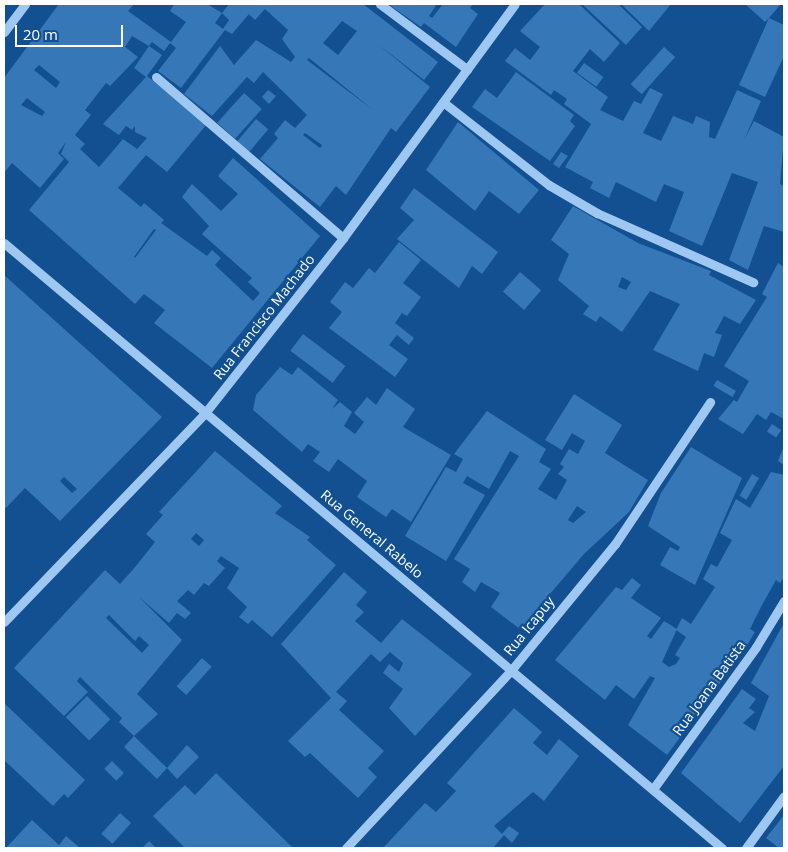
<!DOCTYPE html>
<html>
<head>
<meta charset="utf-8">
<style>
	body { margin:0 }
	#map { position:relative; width:788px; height:852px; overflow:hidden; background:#125091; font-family:"Open Sans",sans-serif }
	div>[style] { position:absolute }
	.building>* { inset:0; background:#3677b8; transform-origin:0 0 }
	.minor>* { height:9px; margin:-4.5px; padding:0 4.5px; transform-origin:4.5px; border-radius:4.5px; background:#9ec8f2 }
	span { translate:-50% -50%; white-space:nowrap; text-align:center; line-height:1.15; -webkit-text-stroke:4.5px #125091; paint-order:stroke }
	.street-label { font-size:14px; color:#fff }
	.frame { position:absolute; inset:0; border:5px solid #fff; pointer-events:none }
	.scale { position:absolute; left:15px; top:25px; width:108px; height:22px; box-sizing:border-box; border:2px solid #fff; border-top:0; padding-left:6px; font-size:15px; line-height:18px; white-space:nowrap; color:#fff; -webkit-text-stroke:4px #125091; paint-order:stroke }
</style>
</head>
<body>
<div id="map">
	<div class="building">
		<div style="clip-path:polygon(evenodd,59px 4px,134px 4px,128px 11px,171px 42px,186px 22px,170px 11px,174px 4px,207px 4px,222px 13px,229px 4px,363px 4px,438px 62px,424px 80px,379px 45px,430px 87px,396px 132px,391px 128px,346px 195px,336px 186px,320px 207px,260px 159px,278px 138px,274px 134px,285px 120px,295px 128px,307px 115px,263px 72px,254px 83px,247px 77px,212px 116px,184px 94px,220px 46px,234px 65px,256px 40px,291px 62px,295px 57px,282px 39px,288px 30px,265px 9px,255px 20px,249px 14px,232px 34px,225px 30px,181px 88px,158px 71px,176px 48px,170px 43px,164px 51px,152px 42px,149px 46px,162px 55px,147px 76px,207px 124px,167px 172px,146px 155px,118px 188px,141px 207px,144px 203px,164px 220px,161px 223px,207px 256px,212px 250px,221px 258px,215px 265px,253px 301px,260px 293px,248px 282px,252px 278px,202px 234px,209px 226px,182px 197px,192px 184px,221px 211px,238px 194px,218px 176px,233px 158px,320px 236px,212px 368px,154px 323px,165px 310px,144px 294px,135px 304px,29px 210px,69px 162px,61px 154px,66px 142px,58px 153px,64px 159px,40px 188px,12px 163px,4px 173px,4px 78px,59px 4px,222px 13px,229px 20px,223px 29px,215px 23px,222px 13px,59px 4px,342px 21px,357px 31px,338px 55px,323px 43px,342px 21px,59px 4px,132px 36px,149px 46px,134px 68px,146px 77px,103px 124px,119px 135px,126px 126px,132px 130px,135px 126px,135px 132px,147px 138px,137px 149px,123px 139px,99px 167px,80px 149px,85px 144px,75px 135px,91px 115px,85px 110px,106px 83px,110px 86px,138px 57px,125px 47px,132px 36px,59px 4px,309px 58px,373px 110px,307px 60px,309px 58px,59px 4px,39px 65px,60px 82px,56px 88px,34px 70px,39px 65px,59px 4px,27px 98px,45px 112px,42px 116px,21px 105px,27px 98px,59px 4px,305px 133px,322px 145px,320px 148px,303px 135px,305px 133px,59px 4px,154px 229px,156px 230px,135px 258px,134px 257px,154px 229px)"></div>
		<div style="clip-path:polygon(388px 4px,437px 4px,429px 16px,432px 18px,443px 4px,473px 4px,470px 8px,478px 14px,456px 47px,424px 23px,421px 27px)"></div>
		<div style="clip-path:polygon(545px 4px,579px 4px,620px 43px,604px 62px,590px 49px,573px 71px,608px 97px,600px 110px,623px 121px,634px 101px,641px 104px,650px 88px,663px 94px,643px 133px,661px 141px,673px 116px,693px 124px,696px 116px,710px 122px,709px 137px,715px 139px,737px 90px,761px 101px,744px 140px,754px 121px,784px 137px,780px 184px,784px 186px,784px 232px,764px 226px,748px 270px,729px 260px,758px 182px,732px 173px,702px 246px,669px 231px,684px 192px,664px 184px,656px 202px,616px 182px,609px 198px,590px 188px,593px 182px,565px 167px,591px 124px,564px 104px,567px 99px,554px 90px,551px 95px,505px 61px,515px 48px,530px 60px,540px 47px,520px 31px)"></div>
		<div style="clip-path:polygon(582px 4px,618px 4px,642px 27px,626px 45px)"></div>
		<div style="clip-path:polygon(621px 4px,671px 4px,649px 31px)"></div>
		<div style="clip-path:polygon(745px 4px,781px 4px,769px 18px,784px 25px,784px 56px,765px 97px,739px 85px,769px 18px,765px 22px)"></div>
		<div style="left:664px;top:47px;width:15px;height:50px;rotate:42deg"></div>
		<div style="left:584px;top:63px;width:24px;height:12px;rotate:36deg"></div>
		<div style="clip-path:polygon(516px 72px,574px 115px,570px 121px,575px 126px,550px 161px,472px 107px,485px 89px,497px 98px)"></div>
		<div style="clip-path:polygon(268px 90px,276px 96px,269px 104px,262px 97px)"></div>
		<div style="left:244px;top:93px;width:24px;height:40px;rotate:42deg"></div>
		<div style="left:256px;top:119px;width:16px;height:30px;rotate:40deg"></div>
		<div style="clip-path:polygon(458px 122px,539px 190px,519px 214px,489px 191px,475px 211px,426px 170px)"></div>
		<div style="clip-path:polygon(561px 152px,568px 156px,559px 168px,553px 164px)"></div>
		<div style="clip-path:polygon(414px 188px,498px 252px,482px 274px,472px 266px,459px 288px,397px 239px,414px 220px,400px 208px)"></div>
		<div style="clip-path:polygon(evenodd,573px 206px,638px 243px,711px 271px,709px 275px,756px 300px,740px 324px,724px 316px,715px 333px,722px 335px,714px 357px,704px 353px,698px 371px,653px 350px,680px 304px,650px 291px,622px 332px,600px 316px,596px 322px,583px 314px,589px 306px,558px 280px,569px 254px,551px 240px,573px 206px,622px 277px,631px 282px,626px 290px,618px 287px,622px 277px)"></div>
		<div style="clip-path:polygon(399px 242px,421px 260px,403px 283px,421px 297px,407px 316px,402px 313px,395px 323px,414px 338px,409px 345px,397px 335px,389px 345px,408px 359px,395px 377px,329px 328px,342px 312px,330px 302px,345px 282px,353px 288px,369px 268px,375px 273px)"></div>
		<div style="clip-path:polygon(778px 263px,784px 267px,784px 419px,771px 412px,766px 420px,757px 414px,743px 434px,718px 419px,734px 400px,737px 402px,749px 381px,724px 366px,767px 297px,762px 294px)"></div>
		<div style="left:520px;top:272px;width:28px;height:26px;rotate:41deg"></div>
		<div style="clip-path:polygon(evenodd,4px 275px,162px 417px,60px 521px,25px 488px,4px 510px,4px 275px,64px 477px,77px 489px,72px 493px,60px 481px,64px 477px)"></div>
		<div style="left:303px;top:334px;width:53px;height:21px;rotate:37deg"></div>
		<div style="clip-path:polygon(280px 367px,292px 375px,298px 367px,338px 400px,332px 409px,340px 402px,352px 412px,344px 426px,355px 434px,364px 422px,354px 413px,367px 397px,376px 405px,387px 388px,415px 409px,403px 427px,451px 455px,411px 522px,392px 509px,386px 517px,357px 497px,367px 481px,338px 459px,329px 472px,313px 461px,320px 452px,308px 444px,302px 452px,253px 410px,256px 395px)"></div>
		<div style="left:717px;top:380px;width:22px;height:7px;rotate:30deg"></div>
		<div style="clip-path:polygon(evenodd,574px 394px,622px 425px,605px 453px,648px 480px,629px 512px,584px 554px,520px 629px,491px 607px,500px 593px,481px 582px,475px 592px,462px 582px,470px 569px,454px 559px,519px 456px,510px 451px,489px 489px,467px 476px,463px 483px,485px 495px,446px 561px,405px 536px,446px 467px,456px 472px,463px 459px,454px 454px,487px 411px,546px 449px,539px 462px,551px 469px,538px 489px,556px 500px,567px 480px,558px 474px,564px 467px,560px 464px,569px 449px,578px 454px,585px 441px,572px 433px,562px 450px,545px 440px,574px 394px,577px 506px,586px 512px,573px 523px,568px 520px,577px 506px)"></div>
		<div style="left:772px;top:424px;width:11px;height:9px;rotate:34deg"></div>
		<div style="clip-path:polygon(784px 446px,784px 465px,778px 461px)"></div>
		<div style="clip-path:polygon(691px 447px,742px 478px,695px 585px,660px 565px,670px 547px,678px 551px,680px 547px,648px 526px,661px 493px)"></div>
		<div style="clip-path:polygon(evenodd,215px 451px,282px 506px,275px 513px,310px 537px,307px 540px,336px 565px,272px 637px,252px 620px,248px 624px,239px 617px,247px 607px,227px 588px,239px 568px,221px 556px,217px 561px,225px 568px,209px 586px,204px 583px,194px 595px,188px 590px,177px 601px,191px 613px,185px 619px,177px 613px,169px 623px,139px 597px,182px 640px,137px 694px,158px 714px,134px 736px,167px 768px,157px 779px,124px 747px,134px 736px,119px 722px,122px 718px,80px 677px,77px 681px,88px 692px,64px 716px,14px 668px,105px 570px,120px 584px,136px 566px,155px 542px,146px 534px,163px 515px,159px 512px,215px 451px,196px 533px,204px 540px,199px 546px,191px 539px,196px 533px,215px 451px,109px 615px,135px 641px,139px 636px,149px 645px,142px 653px,106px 618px,109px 615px)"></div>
		<div style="clip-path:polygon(771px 472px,784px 475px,784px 577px,780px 583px,776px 580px,762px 605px,750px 629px,755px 632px,741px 655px,667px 755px,628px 725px,655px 678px,650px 676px,634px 699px,616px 685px,605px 700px,555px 660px,616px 587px,622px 590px,632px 578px,641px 585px,631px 598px,661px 618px,647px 636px,651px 639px,664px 621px,677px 629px,662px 662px,669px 667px,676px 664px,680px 658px,675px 655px,686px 637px,676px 630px,682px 618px,691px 624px,715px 587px,703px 579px,711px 564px,717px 567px,732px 540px,720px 533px,736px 499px,750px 508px)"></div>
		<div style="left:752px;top:474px;width:8px;height:25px;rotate:30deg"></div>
		<div style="clip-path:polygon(344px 572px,367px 592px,356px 605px,364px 612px,355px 621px,381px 643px,402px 619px,472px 674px,415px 736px,389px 708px,403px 689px,383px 673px,389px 664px,399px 672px,403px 663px,390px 652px,380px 662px,371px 654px,336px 692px,347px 701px,339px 710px,384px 751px,368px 768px,377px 777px,358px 798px,310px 753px,305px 757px,288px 741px,331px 698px,281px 644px)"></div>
		<div style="clip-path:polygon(784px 623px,784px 766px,740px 823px,681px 773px,742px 689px,756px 699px,749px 708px,755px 712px,743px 723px,755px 731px,769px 696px,751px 683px)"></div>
		<div style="left:202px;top:658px;width:13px;height:38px;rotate:42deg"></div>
		<div style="left:87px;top:696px;width:33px;height:30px;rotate:45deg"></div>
		<div style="clip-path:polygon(4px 703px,85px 780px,68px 798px,64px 794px,53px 806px,4px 760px)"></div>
		<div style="clip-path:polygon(514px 708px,542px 732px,533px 743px,547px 755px,559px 739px,579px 756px,544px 801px,533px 792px,494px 826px,502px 834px,509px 826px,519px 833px,512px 843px,504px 835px,493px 848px,383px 848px,425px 803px,436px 812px,456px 791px,447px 783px)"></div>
		<div style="clip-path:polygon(187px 745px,199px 757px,177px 779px,167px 768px)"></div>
		<div style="left:112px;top:761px;width:17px;height:11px;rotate:45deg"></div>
		<div style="clip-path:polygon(216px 773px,293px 848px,185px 848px,153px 816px,185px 785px,195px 795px)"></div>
		<div style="left:120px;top:813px;width:15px;height:28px;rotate:42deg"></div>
		<div style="clip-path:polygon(784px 815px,784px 848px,779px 848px,766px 838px)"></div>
		<div style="clip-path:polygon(32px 820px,59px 845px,66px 836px,80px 848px,6px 848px)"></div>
		<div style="clip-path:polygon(149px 841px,156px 848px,142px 848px)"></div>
	</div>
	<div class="minor">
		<div style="left:380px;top:4px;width:109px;rotate:36.8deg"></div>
		<div style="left:4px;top:32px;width:35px;rotate:-53deg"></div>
		<div style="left:156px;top:77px;width:247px;rotate:40.7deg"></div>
		<div style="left:443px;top:102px;width:135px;rotate:38.1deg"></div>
		<div style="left:549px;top:185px;width:56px;rotate:30.3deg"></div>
		<div style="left:597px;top:213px;width:171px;rotate:23.9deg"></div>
		<div style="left:4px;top:243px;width:939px;rotate:40.12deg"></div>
		<div style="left:4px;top:622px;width:290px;rotate:-46.1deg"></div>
		<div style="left:205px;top:413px;width:223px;rotate:-51.7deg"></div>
		<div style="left:343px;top:238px;width:290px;rotate:-53.7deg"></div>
		<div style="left:653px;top:789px;width:175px;rotate:-54deg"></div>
		<div style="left:756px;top:647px;width:54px;rotate:-58.7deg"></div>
		<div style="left:346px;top:848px;width:246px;rotate:-47.1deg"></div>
		<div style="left:513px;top:668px;width:161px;rotate:-50.6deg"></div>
		<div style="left:615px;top:544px;width:171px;rotate:-56.2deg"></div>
		<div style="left:746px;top:848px;width:64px;rotate:-53.8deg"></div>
	</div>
	<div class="street-label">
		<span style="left:264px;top:317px;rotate:-52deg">Rua Francisco Machado</span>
		<span style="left:372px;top:534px;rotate:40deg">Rua General Rabelo</span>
		<span style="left:529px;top:626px;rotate:-51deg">Rua Icapuy</span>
		<span style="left:709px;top:688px;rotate:-54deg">Rua Joana Batista</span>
	</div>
	<div class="frame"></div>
	<div class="scale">20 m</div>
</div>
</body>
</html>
